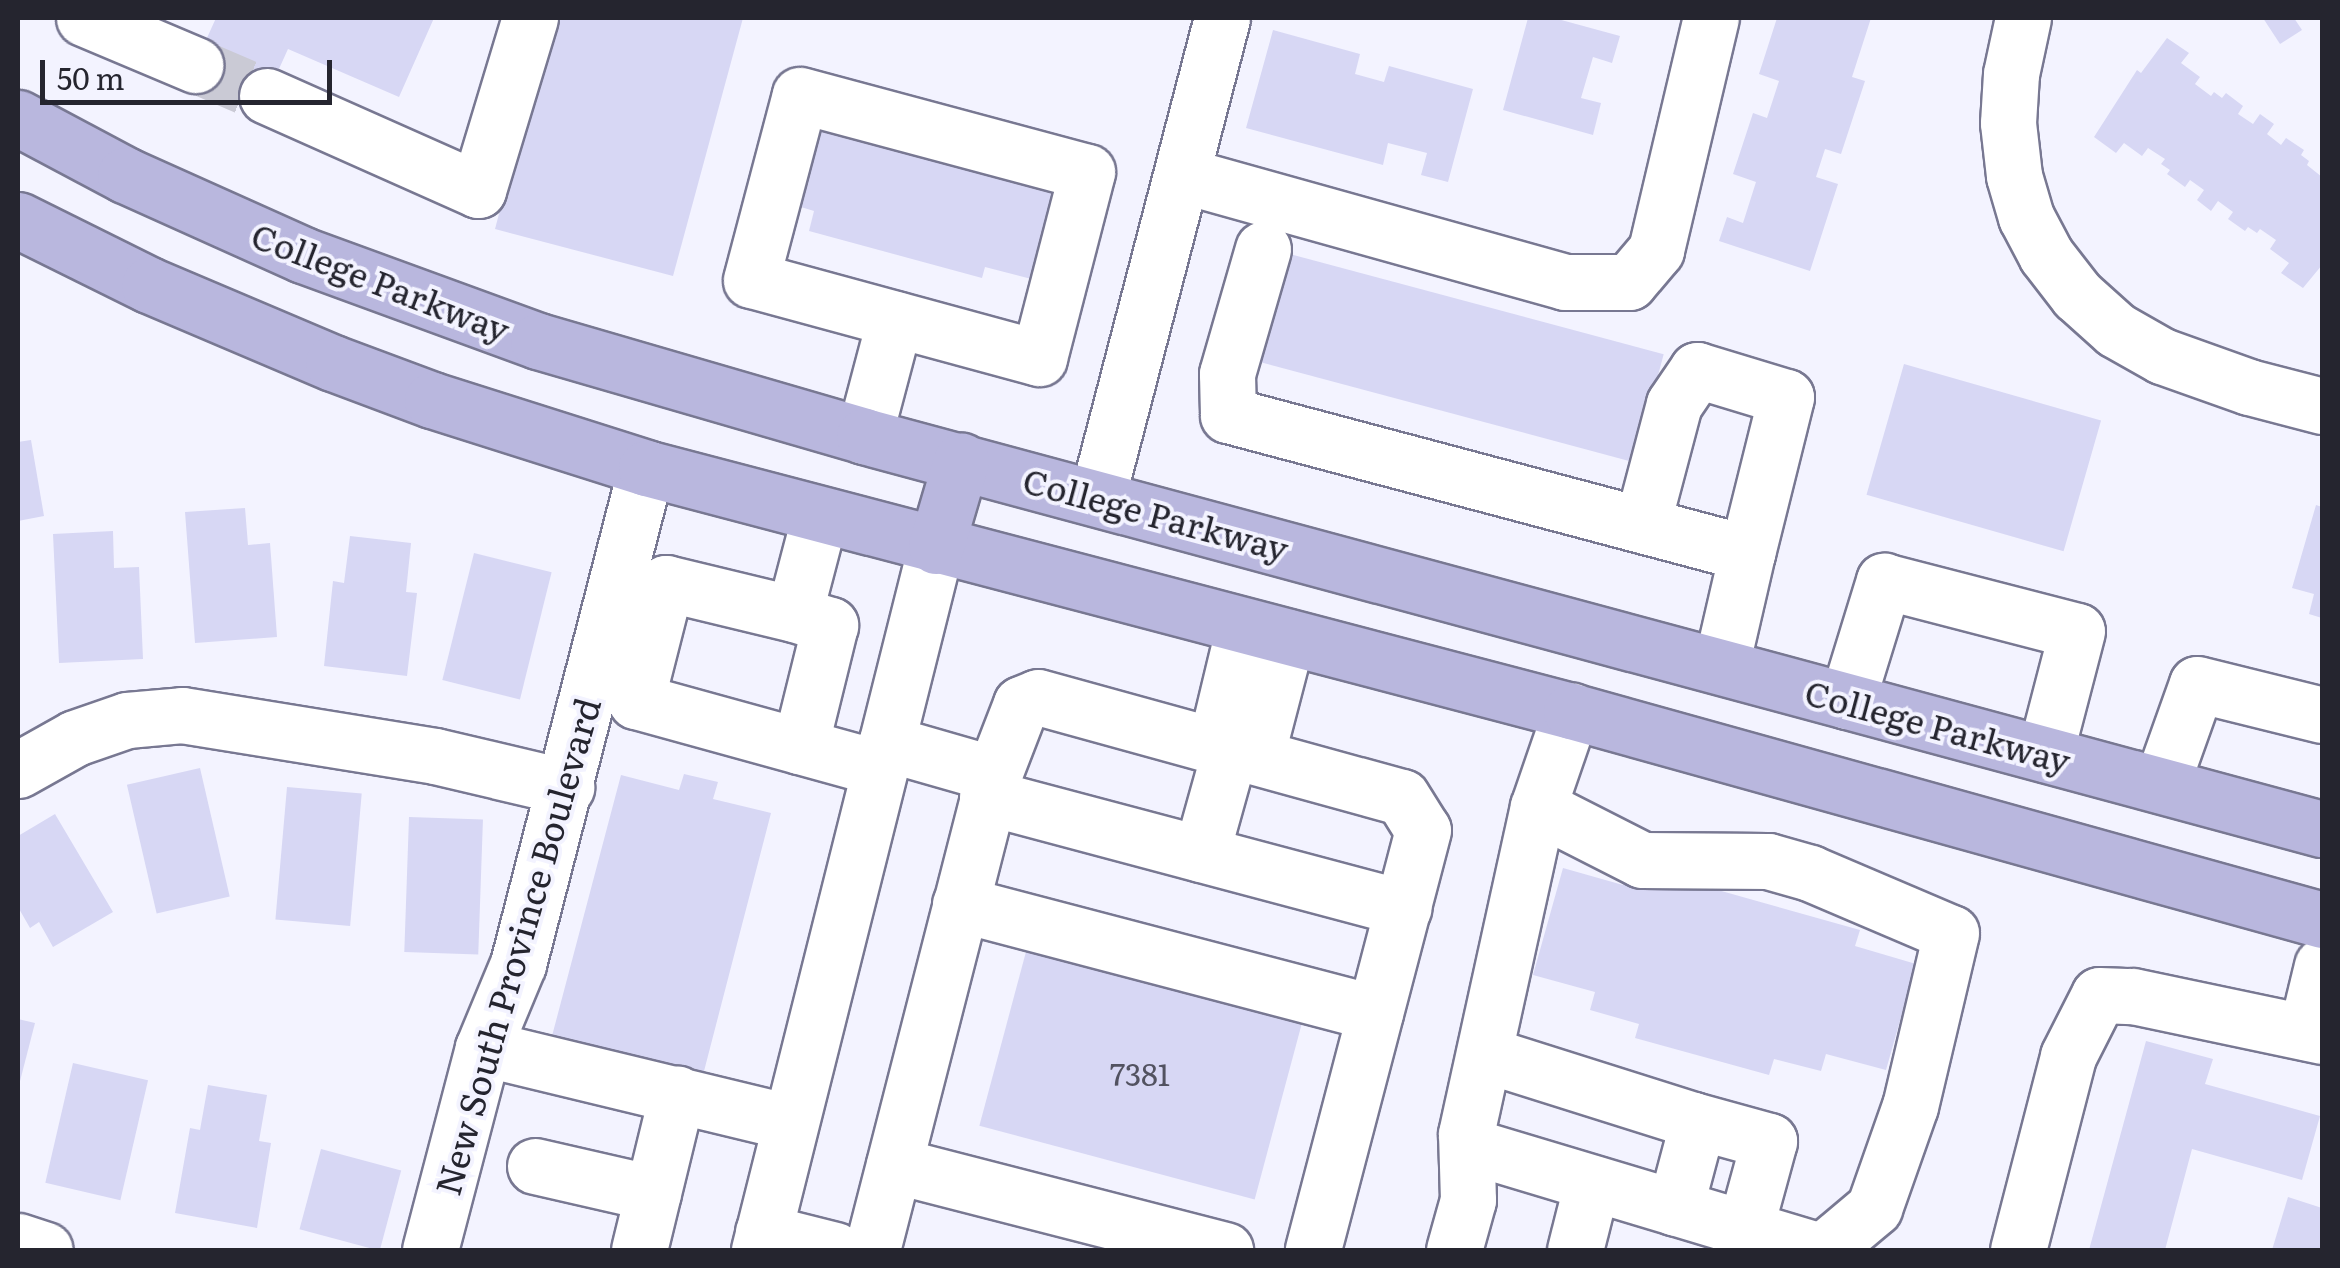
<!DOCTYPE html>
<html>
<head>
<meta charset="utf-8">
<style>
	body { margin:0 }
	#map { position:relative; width:2340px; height:1268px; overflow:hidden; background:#f3f3ff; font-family:Literata,serif }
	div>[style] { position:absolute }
	.building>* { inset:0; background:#d7d7f4; transform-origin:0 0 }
	.minor-tunnel>* { height:55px; margin-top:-27.5px; transform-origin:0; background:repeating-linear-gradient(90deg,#cacad5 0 55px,transparent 0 83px) }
	.roads { filter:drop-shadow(2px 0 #787892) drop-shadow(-2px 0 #787892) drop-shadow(0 2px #787892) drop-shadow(0 -2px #787892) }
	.minor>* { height:55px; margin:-27.5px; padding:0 27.5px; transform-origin:27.5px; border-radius:27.5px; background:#fff }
	.major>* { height:55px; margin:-27.5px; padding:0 27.5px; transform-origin:27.5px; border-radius:27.5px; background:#b9b7de }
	span { translate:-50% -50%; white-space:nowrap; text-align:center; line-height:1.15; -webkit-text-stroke:8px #f3f3ff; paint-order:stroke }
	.number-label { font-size:30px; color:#525260 }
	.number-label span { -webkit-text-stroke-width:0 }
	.street-label { font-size:35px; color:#25252f }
	.frame { position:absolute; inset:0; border:20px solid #25252f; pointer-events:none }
	.scale { position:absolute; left:40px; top:60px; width:292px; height:45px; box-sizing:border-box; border:5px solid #25252f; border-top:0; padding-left:12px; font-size:30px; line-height:35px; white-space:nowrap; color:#25252f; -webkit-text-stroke:8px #f3f3ff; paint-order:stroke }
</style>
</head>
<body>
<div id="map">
	<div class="building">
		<div style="clip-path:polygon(216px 18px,434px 18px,399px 97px,288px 49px,264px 102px,192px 71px)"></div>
		<div style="clip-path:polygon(551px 18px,743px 18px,673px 276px,495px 229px)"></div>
		<div style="clip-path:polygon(1528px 18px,1554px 18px,1620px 36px,1612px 63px,1593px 57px,1581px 98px,1601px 103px,1593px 135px,1503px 110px)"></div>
		<div style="clip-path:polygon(1777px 18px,1871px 18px,1852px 77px,1865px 81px,1841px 154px,1825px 149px,1816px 177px,1838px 184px,1810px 271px,1719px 241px,1727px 217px,1743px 223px,1756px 182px,1733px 174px,1753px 113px,1767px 118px,1779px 81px,1759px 74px)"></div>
		<div style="clip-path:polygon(2263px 18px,2294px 18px,2302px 30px,2280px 44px)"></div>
		<div style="clip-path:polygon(1273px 30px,1360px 54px,1355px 74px,1384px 82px,1389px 66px,1473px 89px,1448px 182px,1421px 175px,1427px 153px,1388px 143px,1383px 165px,1246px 128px)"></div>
		<div style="clip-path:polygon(2167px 38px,2189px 53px,2181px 63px,2200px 77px,2195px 84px,2211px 96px,2214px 92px,2222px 98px,2226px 93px,2243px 106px,2238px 114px,2253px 124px,2260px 114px,2274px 124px,2267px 134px,2281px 145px,2286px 138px,2304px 150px,2301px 155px,2309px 161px,2307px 165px,2322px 177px,2322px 265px,2303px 288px,2281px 273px,2289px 263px,2270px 249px,2276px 240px,2260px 229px,2257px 233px,2248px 227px,2245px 231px,2228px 219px,2233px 212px,2218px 201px,2211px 211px,2197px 200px,2204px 190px,2190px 180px,2185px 187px,2167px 174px,2170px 170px,2161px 164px,2165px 159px,2148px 148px,2142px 156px,2124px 143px,2116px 153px,2094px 137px,2137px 70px,2141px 73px)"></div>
		<div style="clip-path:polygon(817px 108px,1068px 175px,1039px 281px,985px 267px,982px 278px,809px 231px,814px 211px,791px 204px)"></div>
		<div style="left:1286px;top:253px;width:391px;height:112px;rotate:15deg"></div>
		<div style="left:1904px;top:364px;width:205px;height:136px;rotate:16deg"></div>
		<div style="clip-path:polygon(31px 440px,44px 516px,18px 521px,18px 442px)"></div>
		<div style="clip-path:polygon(2316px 505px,2322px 507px,2322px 618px,2309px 614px,2314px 594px,2292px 588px)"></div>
		<div style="clip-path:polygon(245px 508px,248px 545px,270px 543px,277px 637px,195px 643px,185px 512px)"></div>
		<div style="clip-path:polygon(113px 531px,114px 568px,139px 567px,143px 659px,59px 663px,53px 534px)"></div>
		<div style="clip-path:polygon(350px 536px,411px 543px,406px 592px,417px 593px,407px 676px,324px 666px,333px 581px,344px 583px)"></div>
		<div style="left:474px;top:553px;width:80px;height:131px;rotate:14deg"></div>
		<div style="left:200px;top:768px;width:132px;height:75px;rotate:77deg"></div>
		<div style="clip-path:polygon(684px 774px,718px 782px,713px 799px,771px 813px,703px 1075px,552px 1036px,621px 775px,679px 790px)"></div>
		<div style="left:287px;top:787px;width:75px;height:133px;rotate:5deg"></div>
		<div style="clip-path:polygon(55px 814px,113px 912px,53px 947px,39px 922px,30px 928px,18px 907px,18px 836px)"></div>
		<div style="left:409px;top:817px;width:74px;height:135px;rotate:2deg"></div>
		<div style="clip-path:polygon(1629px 865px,1860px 930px,1855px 946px,1916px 964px,1886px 1070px,1826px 1054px,1821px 1071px,1774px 1059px,1769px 1075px,1635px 1038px,1639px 1024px,1590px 1010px,1595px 992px,1533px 975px,1563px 868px,1623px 885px)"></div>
		<div style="left:1027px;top:948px;width:285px;height:184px;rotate:15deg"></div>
		<div style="clip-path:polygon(18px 1019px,35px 1023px,19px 1085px,18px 1085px)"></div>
		<div style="clip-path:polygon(2146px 1041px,2213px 1059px,2205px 1084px,2320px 1116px,2302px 1180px,2192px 1149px,2165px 1250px,2089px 1250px)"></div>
		<div style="left:73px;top:1063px;width:77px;height:123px;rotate:13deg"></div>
		<div style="clip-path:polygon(208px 1085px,267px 1095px,259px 1141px,271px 1143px,257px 1228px,175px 1213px,190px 1128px,200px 1130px)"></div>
		<div style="left:321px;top:1149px;width:83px;height:83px;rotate:15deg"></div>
		<div style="clip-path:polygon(2288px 1197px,2322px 1208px,2322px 1250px,2272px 1250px)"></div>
	</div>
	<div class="minor-tunnel">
		<div style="left:195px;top:65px;width:78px;rotate:23.3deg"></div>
	</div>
	<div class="roads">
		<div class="minor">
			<div style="left:84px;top:18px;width:121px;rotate:22.9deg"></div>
			<div style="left:2023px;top:18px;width:57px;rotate:102.1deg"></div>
			<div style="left:2011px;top:74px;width:49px;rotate:93.5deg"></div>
			<div style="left:2008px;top:123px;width:53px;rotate:83.5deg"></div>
			<div style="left:2014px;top:176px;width:43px;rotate:73.7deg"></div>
			<div style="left:2026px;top:217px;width:43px;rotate:62.2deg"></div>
			<div style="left:2046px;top:255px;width:51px;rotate:52.2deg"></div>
			<div style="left:2077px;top:295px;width:52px;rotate:41.9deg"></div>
			<div style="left:2116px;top:330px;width:53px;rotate:29.5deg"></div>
			<div style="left:2162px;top:356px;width:92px;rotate:19.6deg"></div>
			<div style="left:2249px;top:387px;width:75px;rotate:14.6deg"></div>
			<div style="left:800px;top:95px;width:297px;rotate:15deg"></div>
			<div style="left:1087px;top:172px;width:192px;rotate:104.5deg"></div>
			<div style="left:1039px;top:358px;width:298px;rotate:-164.8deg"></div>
			<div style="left:751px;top:280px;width:191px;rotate:-75.2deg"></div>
			<div style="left:267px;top:96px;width:231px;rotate:24deg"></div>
			<div style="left:478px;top:190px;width:180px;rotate:-73.2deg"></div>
			<div style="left:1182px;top:175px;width:398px;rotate:15.6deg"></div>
			<div style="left:1565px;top:282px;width:64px"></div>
			<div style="left:1629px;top:282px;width:42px;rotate:-49.8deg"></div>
			<div style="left:1656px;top:250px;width:238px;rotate:-76.7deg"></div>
			<div style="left:1263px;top:249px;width:130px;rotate:106.1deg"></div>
			<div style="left:1227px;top:374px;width:41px;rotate:88.6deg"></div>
			<div style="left:1228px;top:415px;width:537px;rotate:14.89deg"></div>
			<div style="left:1747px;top:553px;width:116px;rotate:103deg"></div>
			<div style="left:864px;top:436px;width:121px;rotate:-75.2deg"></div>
			<div style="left:1097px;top:498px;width:496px;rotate:-75.4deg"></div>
			<div style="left:820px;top:515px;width:102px;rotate:104.7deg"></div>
			<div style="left:794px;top:614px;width:132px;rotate:-166.4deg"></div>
			<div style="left:666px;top:583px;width:122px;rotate:104.3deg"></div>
			<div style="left:636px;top:701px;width:253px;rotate:15.4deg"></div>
			<div style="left:1642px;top:525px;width:125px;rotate:-75.2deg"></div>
			<div style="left:1674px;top:404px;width:41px;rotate:-55.9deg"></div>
			<div style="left:1697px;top:370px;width:93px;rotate:16.9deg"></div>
			<div style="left:1786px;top:397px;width:161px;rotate:104deg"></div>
			<div style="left:794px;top:614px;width:38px;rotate:17deg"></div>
			<div style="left:830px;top:625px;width:125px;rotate:103.9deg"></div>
			<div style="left:1847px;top:701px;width:126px;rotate:-72.9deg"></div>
			<div style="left:1884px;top:581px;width:199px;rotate:14.5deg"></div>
			<div style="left:2077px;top:631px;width:127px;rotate:104.6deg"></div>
			<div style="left:886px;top:743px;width:112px;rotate:16deg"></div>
			<div style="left:994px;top:774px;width:75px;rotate:-68.9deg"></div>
			<div style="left:1021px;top:704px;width:18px;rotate:-22deg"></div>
			<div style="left:1038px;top:697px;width:377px;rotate:15.4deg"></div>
			<div style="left:1402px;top:797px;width:39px;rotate:58deg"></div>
			<div style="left:1423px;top:830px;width:434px;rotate:104.7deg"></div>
			<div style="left:1215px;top:747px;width:124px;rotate:-76.5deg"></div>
			<div style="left:1256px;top:756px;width:123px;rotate:-75.4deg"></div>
			<div style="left:18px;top:770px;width:65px;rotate:-29.3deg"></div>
			<div style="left:75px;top:738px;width:55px;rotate:-19.1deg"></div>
			<div style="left:127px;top:720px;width:55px;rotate:-5.2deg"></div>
			<div style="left:182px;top:715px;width:256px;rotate:9.2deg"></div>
			<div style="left:435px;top:756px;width:135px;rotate:13.3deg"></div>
			<div style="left:2161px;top:785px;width:107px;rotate:-70.4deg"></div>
			<div style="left:2197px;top:684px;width:129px;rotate:13.9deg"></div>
			<div style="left:987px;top:797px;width:431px;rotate:14.9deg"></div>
			<div style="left:1538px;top:807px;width:117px;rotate:27deg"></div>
			<div style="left:1642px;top:860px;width:126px;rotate:0.5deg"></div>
			<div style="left:1768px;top:861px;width:44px;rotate:15.9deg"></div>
			<div style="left:1810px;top:873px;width:153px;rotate:23.1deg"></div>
			<div style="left:1951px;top:933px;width:178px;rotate:103.3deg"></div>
			<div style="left:1910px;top:1106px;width:108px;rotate:109.4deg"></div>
			<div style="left:1874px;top:1208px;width:65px;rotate:140deg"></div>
			<div style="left:1201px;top:854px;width:108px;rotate:-74.4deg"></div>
			<div style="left:960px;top:904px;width:429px;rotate:14.7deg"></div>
			<div style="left:2306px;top:1032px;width:68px;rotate:-76.4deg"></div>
			<div style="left:483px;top:1048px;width:316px;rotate:13.6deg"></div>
			<div style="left:1484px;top:1054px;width:219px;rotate:17.5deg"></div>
			<div style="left:1693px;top:1120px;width:24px;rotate:92deg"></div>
			<div style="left:1692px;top:1144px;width:66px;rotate:104.9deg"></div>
			<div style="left:1693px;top:1120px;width:79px;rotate:15.4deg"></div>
			<div style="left:1769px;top:1141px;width:91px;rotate:105.3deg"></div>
			<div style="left:1467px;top:1145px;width:364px;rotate:16.7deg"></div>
			<div style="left:894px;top:1165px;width:342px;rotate:14.4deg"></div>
			<div style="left:535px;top:1166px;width:121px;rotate:12.9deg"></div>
			<div style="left:763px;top:1232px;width:74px;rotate:14deg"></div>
			<div style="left:18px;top:1241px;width:28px;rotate:18deg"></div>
			<div style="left:430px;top:1250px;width:209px;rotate:-75.3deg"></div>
			<div style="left:483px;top:1048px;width:91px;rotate:-67.4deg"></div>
			<div style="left:518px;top:964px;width:512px;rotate:-75.53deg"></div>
			<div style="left:639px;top:1250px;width:161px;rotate:-76.3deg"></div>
			<div style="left:759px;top:1250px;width:726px;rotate:-75.89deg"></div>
			<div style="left:872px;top:1250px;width:491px;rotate:-75.6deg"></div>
			<div style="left:1454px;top:1250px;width:52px;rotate:-74.4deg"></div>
			<div style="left:1468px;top:1200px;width:66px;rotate:-91.7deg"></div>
			<div style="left:1466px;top:1134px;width:335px;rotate:-77.6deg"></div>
			<div style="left:1538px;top:807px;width:102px;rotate:-71deg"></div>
			<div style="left:1575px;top:1250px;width:69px;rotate:-75.8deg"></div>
			<div style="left:2018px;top:1250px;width:200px;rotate:-75.5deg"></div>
			<div style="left:2068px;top:1056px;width:68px;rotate:-63.1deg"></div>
			<div style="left:2099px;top:995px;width:34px;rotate:2deg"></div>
			<div style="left:2133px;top:996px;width:193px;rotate:11.9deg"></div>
		</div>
		<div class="major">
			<div style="left:18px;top:118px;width:121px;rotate:28deg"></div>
			<div style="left:125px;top:175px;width:195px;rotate:24.2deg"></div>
			<div style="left:303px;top:255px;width:250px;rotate:20.1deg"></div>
			<div style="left:538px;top:341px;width:340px;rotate:16.2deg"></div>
			<div style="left:864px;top:436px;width:1510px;rotate:15.09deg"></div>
			<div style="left:18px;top:220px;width:146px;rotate:26.4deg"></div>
			<div style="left:149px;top:285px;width:200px;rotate:23deg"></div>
			<div style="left:333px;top:363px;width:106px;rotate:20.5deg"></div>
			<div style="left:432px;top:400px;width:225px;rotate:17.6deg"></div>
			<div style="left:646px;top:468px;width:956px;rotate:14.72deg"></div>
			<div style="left:1571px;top:711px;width:780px;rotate:15.55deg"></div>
			<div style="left:936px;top:546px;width:89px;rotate:-73.6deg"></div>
		</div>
	</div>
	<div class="number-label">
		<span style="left:1140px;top:1073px">7381</span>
	</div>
	<div class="street-label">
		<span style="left:381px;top:281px;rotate:21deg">College Parkway</span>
		<span style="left:1156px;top:513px;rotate:15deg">College Parkway</span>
		<span style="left:1938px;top:725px;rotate:15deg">College Parkway</span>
		<span style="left:516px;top:946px;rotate:-74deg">New South Province Boulevard</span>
	</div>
	<div class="frame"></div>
	<div class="scale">50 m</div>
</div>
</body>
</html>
